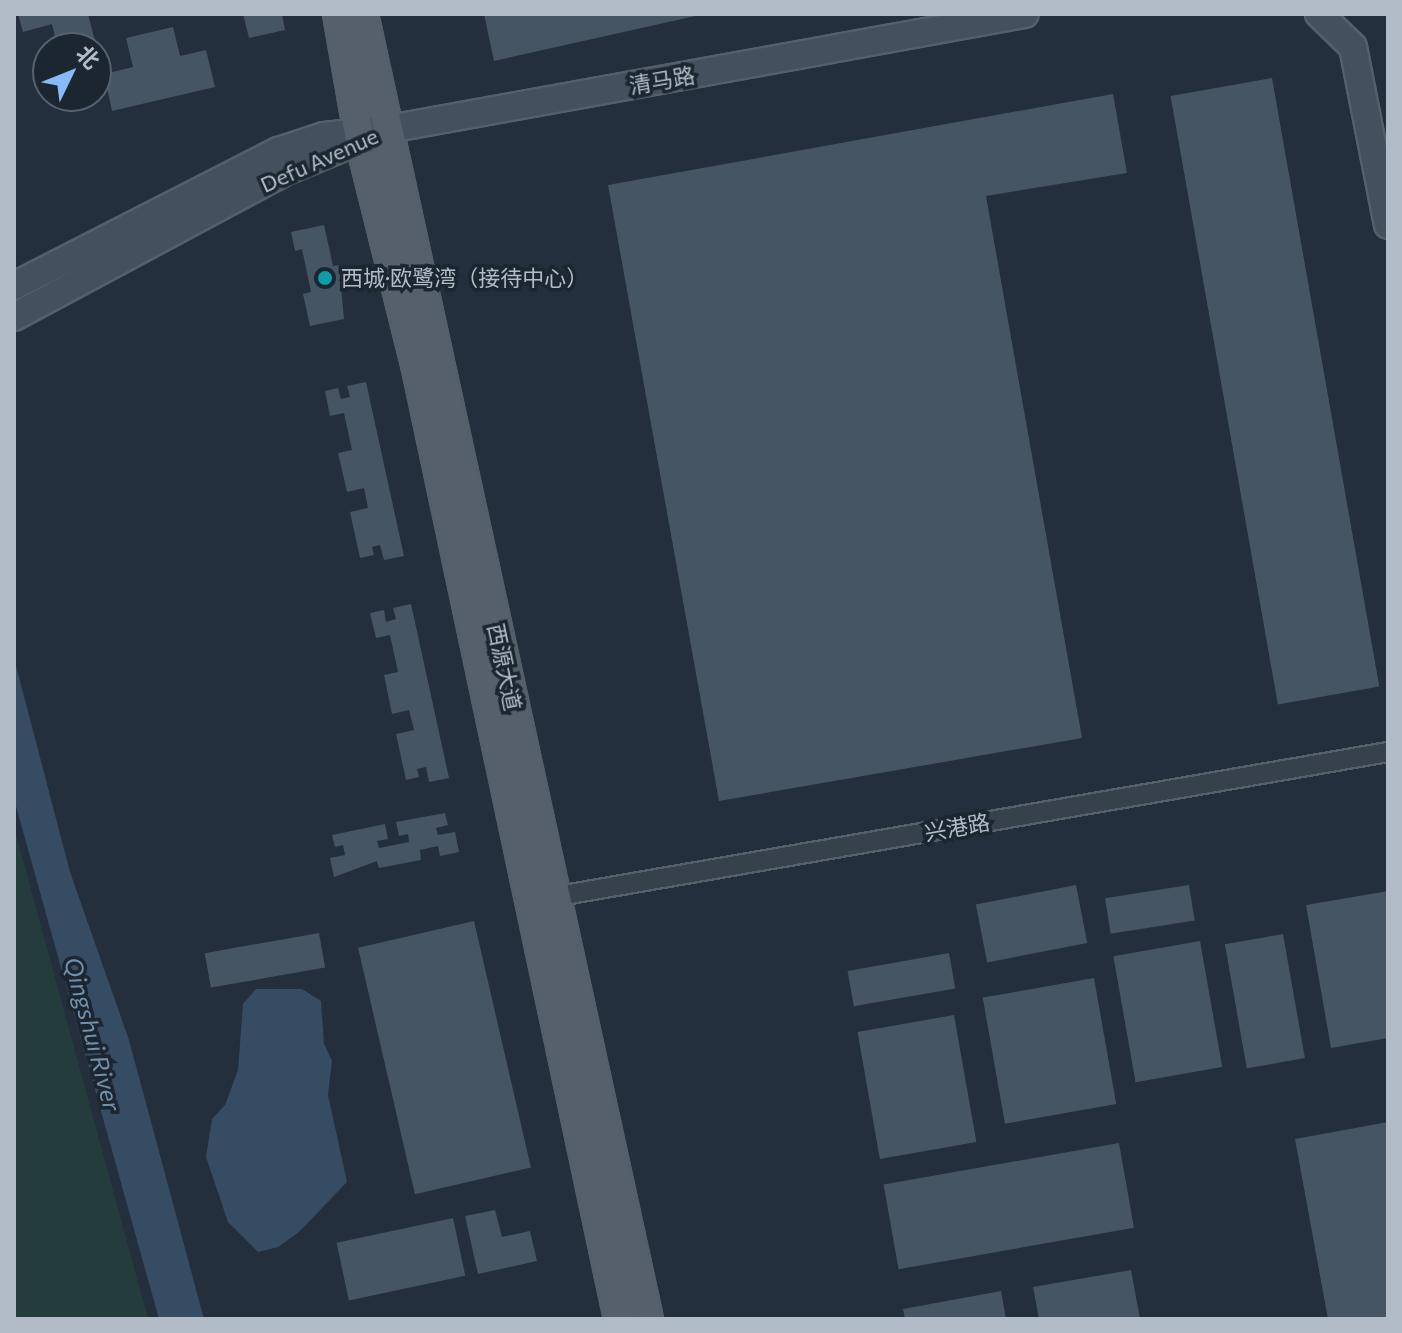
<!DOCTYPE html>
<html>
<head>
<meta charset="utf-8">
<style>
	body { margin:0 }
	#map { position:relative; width:1402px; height:1333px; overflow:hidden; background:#232f3c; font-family:Commissioner,"Noto Sans SC",sans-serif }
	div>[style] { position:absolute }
	.green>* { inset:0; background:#253c3d }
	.water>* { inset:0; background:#364c63 }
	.building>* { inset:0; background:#465563; transform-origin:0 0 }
	.roads { filter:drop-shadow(2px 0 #555f6a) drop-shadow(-2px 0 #555f6a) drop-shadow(0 2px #555f6a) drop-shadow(0 -2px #555f6a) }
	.street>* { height:18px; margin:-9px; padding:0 9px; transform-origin:9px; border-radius:9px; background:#37414c }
	.secondary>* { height:26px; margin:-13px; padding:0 13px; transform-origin:13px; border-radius:13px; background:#45505f }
	.primary>* { height:28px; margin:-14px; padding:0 14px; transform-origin:14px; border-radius:14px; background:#55606c }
	.dots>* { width:22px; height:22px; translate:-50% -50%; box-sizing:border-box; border:4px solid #1c2631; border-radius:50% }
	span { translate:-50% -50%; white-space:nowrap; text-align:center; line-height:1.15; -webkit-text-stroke:7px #1c2631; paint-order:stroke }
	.street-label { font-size:22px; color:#b2bcc8 }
	.poi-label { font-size:22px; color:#b2bcc8 }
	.left { translate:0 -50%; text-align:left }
	.water-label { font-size:24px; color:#728fab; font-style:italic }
	.frame { position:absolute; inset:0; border:16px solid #b2bcc8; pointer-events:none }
	.north { position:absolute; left:32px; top:32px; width:80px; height:80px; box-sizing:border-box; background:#1c2631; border:2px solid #58626d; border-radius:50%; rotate:47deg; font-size:22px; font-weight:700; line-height:32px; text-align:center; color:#b2bcc8 }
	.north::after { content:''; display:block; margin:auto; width:28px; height:36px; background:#87baf8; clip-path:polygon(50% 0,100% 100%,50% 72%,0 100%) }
</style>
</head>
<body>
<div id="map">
	<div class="green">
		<div style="clip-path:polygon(14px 827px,148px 1319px,14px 1319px)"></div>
	</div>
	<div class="water">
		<div style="clip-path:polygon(14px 658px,70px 872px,129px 1040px,204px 1319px,159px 1319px,14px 799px)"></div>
		<div style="clip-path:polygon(256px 989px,302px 989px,321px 1001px,324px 1044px,332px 1061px,328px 1095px,347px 1182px,299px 1232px,278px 1247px,258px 1252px,228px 1222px,206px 1157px,212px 1119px,225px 1105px,238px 1070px,243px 1004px)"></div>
	</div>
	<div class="building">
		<div style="clip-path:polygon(18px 14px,88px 14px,95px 41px,58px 48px,52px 24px,23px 32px)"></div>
		<div style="clip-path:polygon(243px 14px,282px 14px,285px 30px,249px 38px)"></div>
		<div style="clip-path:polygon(484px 14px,700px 14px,700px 15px,494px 61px)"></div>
		<div style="clip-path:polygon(173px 27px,180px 56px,206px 50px,215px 87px,112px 111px,104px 74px,133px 67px,126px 38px)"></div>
		<div style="left:1272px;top:78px;width:618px;height:103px;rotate:80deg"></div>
		<div style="clip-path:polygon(1113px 94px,1127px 173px,986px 196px,1082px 738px,719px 801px,608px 185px)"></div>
		<div style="clip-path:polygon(324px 225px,333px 266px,339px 265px,344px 319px,310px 326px,303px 294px,311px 292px,302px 249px,295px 251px,291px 232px)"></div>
		<div style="clip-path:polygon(366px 382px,404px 556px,384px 560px,380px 545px,372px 547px,374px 555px,360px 558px,350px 512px,368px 508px,364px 488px,347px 492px,338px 453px,352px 450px,344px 413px,330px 416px,325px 391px,338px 388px,341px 399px,350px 397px,347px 386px)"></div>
		<div style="clip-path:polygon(411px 604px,449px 778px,429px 782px,426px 767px,417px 769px,419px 777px,406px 780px,396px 734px,414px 730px,409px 710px,392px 714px,384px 675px,398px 672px,390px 635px,376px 638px,370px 613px,384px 610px,386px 622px,396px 619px,393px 608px)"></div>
		<div style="clip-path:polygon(445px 813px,448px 825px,436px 828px,438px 835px,455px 832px,459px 852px,440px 856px,438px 846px,420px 850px,421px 860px,379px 868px,377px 861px,334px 877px,330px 858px,345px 855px,343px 845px,335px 847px,332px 835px,385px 824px,388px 839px,377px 841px,379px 848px,409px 842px,408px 834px,399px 836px,396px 822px)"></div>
		<div style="left:1076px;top:885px;width:59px;height:102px;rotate:79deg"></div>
		<div style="left:1189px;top:885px;width:36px;height:85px;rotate:81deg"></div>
		<div style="clip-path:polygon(1388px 891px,1388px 1038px,1331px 1048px,1306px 905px)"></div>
		<div style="left:474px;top:921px;width:253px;height:119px;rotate:77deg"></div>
		<div style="left:319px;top:933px;width:35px;height:116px;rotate:80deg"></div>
		<div style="left:1283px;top:934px;width:126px;height:59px;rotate:80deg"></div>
		<div style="left:1200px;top:941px;width:128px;height:88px;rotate:80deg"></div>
		<div style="left:949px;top:953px;width:36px;height:103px;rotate:80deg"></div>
		<div style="left:1094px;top:978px;width:128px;height:113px;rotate:80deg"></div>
		<div style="left:954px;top:1015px;width:129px;height:98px;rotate:80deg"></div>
		<div style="clip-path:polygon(1388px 1122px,1388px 1319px,1328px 1319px,1295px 1139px)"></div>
		<div style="left:1119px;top:1143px;width:86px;height:239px;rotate:80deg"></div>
		<div style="clip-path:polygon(495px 1210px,502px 1237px,530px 1231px,537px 1261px,478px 1274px,465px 1216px)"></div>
		<div style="left:453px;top:1218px;width:59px;height:119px;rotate:78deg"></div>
		<div style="clip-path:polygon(1131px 1270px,1140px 1319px,1039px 1319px,1033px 1287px)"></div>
		<div style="clip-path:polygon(1001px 1291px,1006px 1319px,905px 1319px,903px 1309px)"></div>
	</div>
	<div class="roads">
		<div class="street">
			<div style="left:547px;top:898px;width:854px;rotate:-9.85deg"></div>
		</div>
		<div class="secondary">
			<div style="left:1319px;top:14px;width:47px;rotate:44.1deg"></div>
			<div style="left:1353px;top:47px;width:181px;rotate:78.9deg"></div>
			<div style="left:14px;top:286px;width:297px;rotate:-27.1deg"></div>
			<div style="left:278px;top:151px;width:48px;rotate:-18.1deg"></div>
			<div style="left:324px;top:136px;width:65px;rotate:-6.1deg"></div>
			<div style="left:389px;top:129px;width:646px;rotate:-10.25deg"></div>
			<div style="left:14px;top:317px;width:304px;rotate:-28.2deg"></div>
			<div style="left:282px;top:173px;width:80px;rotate:-22.7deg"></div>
		</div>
		<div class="primary">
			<div style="left:338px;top:14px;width:128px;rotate:80.1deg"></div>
			<div style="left:360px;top:140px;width:231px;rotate:76deg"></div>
			<div style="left:416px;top:364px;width:976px;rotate:78deg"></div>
			<div style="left:363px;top:14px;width:1336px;rotate:77.68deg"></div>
		</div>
	</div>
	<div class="dots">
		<div style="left:325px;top:278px;background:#0f9aa8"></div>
	</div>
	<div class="street-label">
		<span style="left:662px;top:80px;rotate:-10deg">清马路</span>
		<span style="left:319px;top:160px;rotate:-24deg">Defu Avenue</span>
		<span style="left:505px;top:667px;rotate:78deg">西源大道</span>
		<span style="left:957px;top:827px;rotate:-10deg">兴港路</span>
	</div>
	<div class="poi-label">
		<span class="left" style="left:341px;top:278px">西城·欧鹭湾（接待中心）</span>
	</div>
	<div class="water-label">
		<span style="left:93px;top:1034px;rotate:75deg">Qingshui River</span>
	</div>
	<div class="frame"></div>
	<div class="north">北</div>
</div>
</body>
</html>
